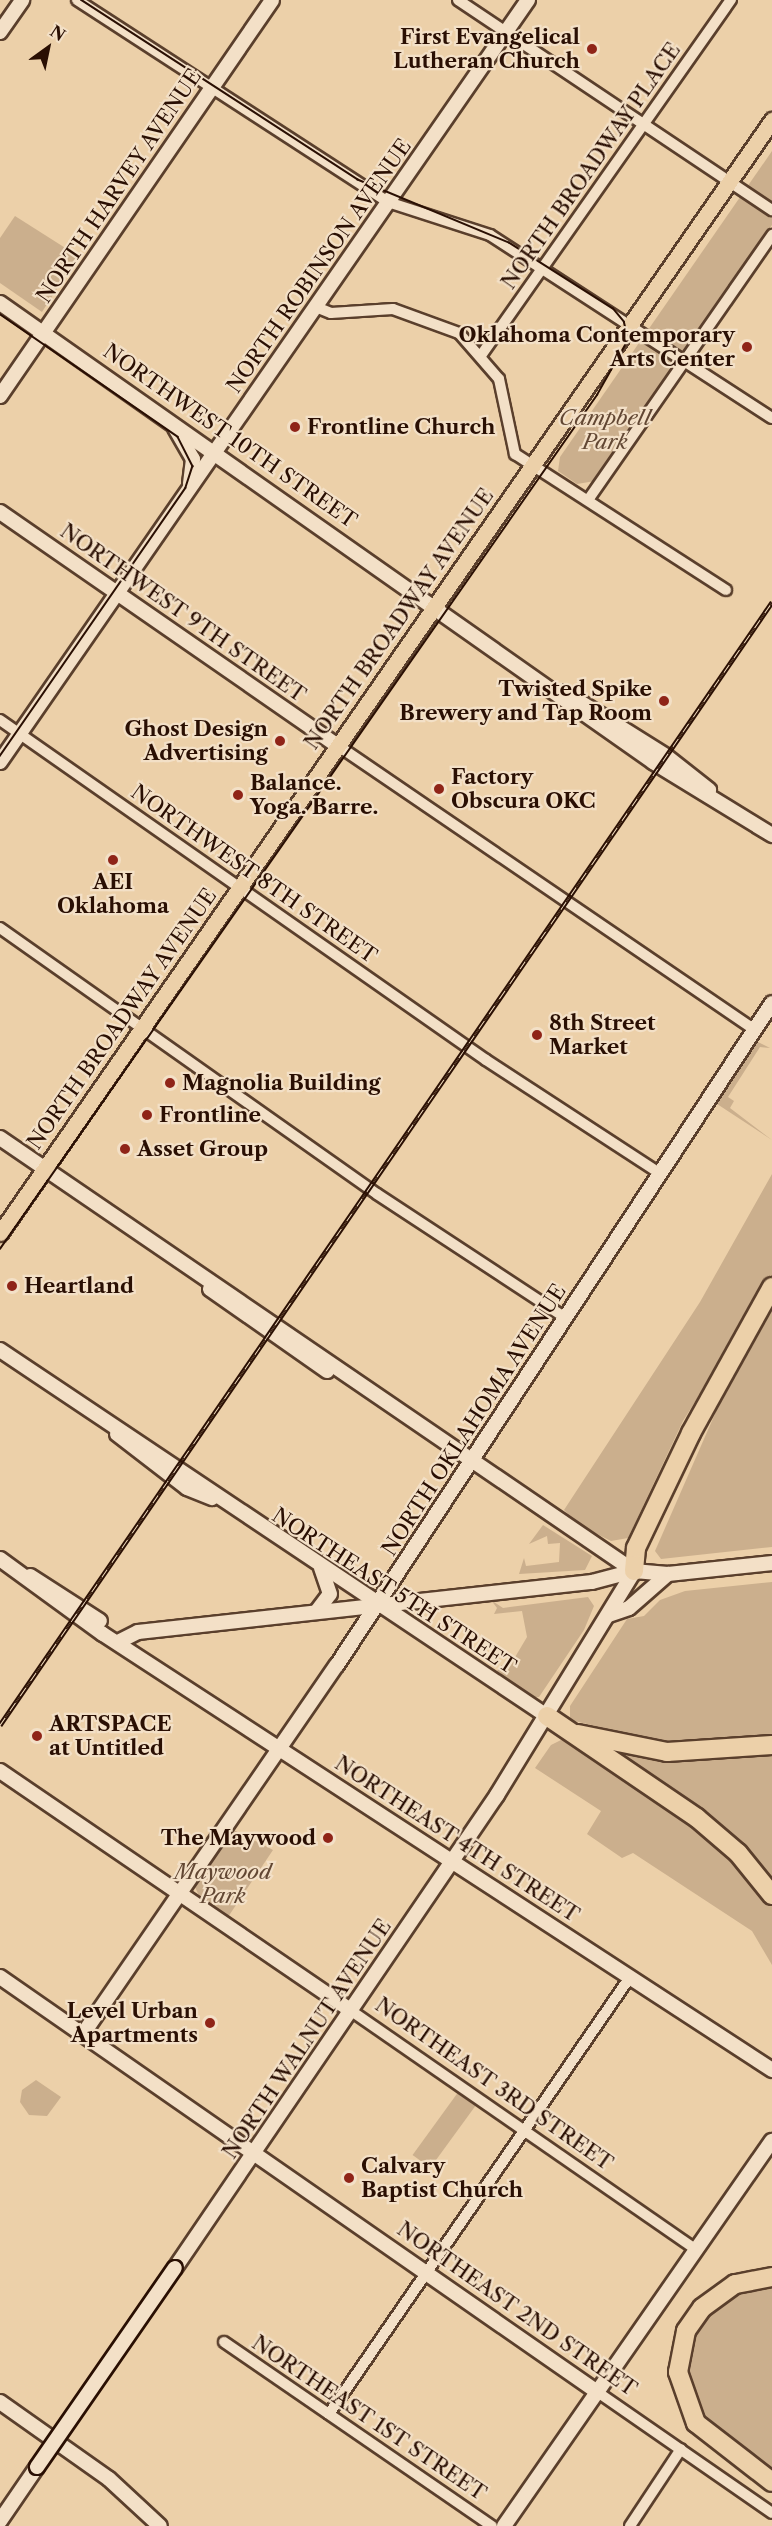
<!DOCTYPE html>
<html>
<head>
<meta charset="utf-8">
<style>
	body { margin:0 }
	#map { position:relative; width:772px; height:2526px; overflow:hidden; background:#ecd0a9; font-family:"Libre Caslon Text",serif }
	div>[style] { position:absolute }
	.green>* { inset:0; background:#cbaf8d; transform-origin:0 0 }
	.roads { filter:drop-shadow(2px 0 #5a3f2c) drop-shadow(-2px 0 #5a3f2c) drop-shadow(0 2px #5a3f2c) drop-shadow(0 -2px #5a3f2c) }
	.street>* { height:10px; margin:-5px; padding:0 5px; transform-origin:5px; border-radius:5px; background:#f3e0c7 }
	.secondary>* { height:14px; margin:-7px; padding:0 7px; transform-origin:7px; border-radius:7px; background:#f3e0c7 }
	.primary>* { height:15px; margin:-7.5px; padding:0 7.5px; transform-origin:7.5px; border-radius:7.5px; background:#ecd0a9 }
	.highway>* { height:18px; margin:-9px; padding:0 9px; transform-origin:9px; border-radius:9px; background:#ecd0a9 }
	.tram>* { height:1.5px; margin:-0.75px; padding:0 0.75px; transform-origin:0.75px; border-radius:0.75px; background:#2a0f03 }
	.rail>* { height:5px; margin-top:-2.5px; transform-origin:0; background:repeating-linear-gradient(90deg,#f3e0c7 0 9px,#2a0f03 0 18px); box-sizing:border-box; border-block:2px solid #2a0f03 }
	.bridges { filter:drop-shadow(2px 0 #2a0f03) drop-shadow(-2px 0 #2a0f03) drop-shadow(0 2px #2a0f03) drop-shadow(0 -2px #2a0f03) }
	.secondary-bridge>* { height:14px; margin:-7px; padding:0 7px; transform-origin:7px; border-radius:7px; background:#f3e0c7 }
	.dots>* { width:16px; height:16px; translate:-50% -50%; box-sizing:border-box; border:3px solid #f3e0c7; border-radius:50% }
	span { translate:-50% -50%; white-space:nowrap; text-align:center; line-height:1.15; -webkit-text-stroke:4.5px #f3e0c7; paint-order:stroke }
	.poi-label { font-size:21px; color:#2a0f03; font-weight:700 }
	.right { translate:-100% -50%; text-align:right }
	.left { translate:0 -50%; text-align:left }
	.street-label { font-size:21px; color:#2a0f03 }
	.park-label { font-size:21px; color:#624733; font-style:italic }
	.north { position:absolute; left:18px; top:18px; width:60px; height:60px; -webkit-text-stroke:4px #f3e0c7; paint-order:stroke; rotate:33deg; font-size:16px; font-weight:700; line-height:24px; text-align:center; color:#2a0f03 }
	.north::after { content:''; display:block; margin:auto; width:21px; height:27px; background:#2a0f03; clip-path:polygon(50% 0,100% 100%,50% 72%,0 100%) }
</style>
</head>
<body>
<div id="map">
	<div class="green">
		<div style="clip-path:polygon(772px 151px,772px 225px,595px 481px,577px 484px,558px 471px,560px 457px)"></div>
		<div style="clip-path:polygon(15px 216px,78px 256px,42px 312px,0 283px,0 238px)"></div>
		<div style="clip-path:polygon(754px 1040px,770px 1048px,760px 1047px,728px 1097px,734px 1101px,730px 1108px,772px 1140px,714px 1102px)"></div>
		<div style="clip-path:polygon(772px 1174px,772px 1278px,683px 1421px,628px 1538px,611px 1541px,577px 1524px,564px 1510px,700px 1302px)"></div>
		<div style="clip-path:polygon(772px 1298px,772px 1547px,661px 1559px,655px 1551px,739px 1359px)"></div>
		<div style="clip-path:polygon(543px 1525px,592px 1556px,585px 1570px,519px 1574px,524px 1558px,526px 1566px,559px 1562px,560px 1543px,548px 1544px,547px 1536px,529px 1544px)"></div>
		<div style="clip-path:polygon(772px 1582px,772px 1739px,689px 1748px,570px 1720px,570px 1706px,627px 1619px,644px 1616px,660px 1600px,685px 1591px)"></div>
		<div style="clip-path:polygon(588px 1597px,594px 1606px,584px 1630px,539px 1697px,529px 1697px,497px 1671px,501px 1665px,508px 1669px,527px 1637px,522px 1611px,494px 1614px,497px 1608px,491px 1600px,503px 1608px)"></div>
		<div style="clip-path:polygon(561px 1740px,573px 1742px,704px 1829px,772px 1903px,772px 1965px,752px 1931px,633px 1853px,622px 1858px,587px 1834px,601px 1811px,535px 1768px,551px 1745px)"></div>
		<div style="clip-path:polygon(604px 1745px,772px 1752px,772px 1888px)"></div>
		<div style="clip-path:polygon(234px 1830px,273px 1850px,228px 1917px,200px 1898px,195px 1887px)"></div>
		<div style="clip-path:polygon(36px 2080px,61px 2097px,47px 2116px,29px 2115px,20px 2102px,22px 2090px)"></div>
		<div style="left:459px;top:2091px;width:22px;height:79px;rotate:36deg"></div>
		<div style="clip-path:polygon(772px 2283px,772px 2475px,709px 2430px,686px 2389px,688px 2340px,713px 2304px,755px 2284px)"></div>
	</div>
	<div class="roads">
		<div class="street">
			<div style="left:77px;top:0;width:371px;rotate:33deg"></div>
			<div style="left:388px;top:202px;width:107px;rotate:17.9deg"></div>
			<div style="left:490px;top:235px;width:336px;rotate:33deg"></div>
			<div style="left:458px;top:0;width:378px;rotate:33.8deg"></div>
			<div style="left:316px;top:307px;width:16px;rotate:22deg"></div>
			<div style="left:331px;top:313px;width:62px;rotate:-3.7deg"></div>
			<div style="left:393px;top:309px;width:70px;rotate:20deg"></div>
			<div style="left:459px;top:333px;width:61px;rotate:49deg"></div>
			<div style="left:499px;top:379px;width:77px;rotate:78deg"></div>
			<div style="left:515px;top:454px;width:251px;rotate:32.8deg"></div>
			<div style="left:482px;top:354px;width:433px;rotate:-54.9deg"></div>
			<div style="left:588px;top:500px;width:323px;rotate:-55.2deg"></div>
			<div style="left:0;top:720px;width:593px;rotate:34.98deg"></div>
			<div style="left:486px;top:1060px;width:209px;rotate:33.1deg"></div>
			<div style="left:337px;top:745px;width:506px;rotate:34.29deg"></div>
			<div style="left:0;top:928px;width:461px;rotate:35.2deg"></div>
			<div style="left:377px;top:1194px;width:226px;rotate:33.3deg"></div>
			<div style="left:350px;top:2010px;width:421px;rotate:34.7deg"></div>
			<div style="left:224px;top:2342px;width:325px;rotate:34.5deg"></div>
			<div style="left:596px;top:2391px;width:214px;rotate:34.7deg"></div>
			<div style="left:329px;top:2414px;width:531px;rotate:-55.44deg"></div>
			<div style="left:630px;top:2526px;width:92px;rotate:-56.5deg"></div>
		</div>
		<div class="secondary">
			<div style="left:0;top:32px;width:39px;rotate:-55deg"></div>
			<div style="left:0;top:303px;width:798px;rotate:35.1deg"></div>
			<div style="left:653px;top:762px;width:140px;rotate:31.5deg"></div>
			<div style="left:0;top:396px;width:480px;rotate:-55.5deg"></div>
			<div style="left:175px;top:428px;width:36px;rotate:60deg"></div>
			<div style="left:193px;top:459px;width:25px;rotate:97deg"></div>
			<div style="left:0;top:512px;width:410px;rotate:34.7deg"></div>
			<div style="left:564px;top:692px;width:120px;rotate:32.1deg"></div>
			<div style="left:666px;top:756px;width:55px;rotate:38.3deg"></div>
			<div style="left:0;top:762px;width:927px;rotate:-55.28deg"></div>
			<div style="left:0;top:1138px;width:768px;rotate:34.33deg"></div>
			<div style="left:210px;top:1289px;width:143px;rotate:35deg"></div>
			<div style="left:0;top:1350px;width:658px;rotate:33.79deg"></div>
			<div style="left:117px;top:1434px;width:88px;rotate:37.6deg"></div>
			<div style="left:187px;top:1488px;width:27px;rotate:22deg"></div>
			<div style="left:0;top:1559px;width:127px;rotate:36.1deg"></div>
			<div style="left:103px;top:1634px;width:799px;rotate:33.09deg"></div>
			<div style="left:30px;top:1576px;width:83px;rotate:32.7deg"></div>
			<div style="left:317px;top:1611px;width:21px;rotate:-53deg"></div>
			<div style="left:330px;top:1594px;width:28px;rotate:-109deg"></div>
			<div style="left:609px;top:1615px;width:21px;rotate:-19deg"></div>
			<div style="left:629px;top:1608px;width:52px;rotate:-41.1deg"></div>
			<div style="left:120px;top:1641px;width:20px;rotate:-27deg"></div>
			<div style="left:138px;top:1632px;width:457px;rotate:-6.3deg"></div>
			<div style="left:592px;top:1582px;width:43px;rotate:-14.7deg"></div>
			<div style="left:634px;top:1571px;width:34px;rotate:5deg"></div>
			<div style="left:668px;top:1574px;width:105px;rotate:-6deg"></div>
			<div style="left:0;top:1771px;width:424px;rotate:34.3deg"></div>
			<div style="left:0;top:1977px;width:726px;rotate:34.79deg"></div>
			<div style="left:83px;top:2034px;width:448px;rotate:-55.5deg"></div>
			<div style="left:337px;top:1665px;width:792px;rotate:-56.69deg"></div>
			<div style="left:175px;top:2268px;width:572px;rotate:-55.75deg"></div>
			<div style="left:497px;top:1795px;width:263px;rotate:-58.5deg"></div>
			<div style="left:0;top:2402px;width:133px;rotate:35.2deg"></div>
			<div style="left:109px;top:2479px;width:69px;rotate:42.7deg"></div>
			<div style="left:0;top:2521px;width:65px;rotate:-55.6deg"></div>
			<div style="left:504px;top:2526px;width:469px;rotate:-55.2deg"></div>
		</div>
		<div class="primary">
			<div style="left:0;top:1233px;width:1355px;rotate:-55.25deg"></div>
		</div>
		<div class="highway">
			<div style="left:634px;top:1571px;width:23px;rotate:-85deg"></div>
			<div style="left:636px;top:1548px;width:127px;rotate:-64.4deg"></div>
			<div style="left:691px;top:1433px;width:167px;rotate:-61deg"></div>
			<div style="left:547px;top:1716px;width:181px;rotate:34.2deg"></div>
			<div style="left:697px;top:1818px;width:54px;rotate:40.5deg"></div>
			<div style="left:738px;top:1853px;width:54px;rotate:51deg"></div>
			<div style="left:578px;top:1734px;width:91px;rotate:11.4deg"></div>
			<div style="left:667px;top:1752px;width:105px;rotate:-3.8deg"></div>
			<div style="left:772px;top:2277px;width:38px;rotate:169deg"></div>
			<div style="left:735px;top:2284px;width:41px;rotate:144deg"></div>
			<div style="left:702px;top:2308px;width:28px;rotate:125deg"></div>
			<div style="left:686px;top:2331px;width:42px;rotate:101deg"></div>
			<div style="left:678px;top:2372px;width:54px;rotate:70.6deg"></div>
			<div style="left:696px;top:2423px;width:96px;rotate:37.8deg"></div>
		</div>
	</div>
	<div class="tram">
		<div style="left:0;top:314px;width:216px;rotate:34.6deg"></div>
		<div style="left:178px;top:437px;width:33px;rotate:63deg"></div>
		<div style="left:193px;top:466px;width:23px;rotate:108deg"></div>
		<div style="left:186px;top:488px;width:327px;rotate:124.7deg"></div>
		<div style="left:0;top:1249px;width:1042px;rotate:-55.04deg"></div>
		<div style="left:597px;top:395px;width:63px;rotate:-60.6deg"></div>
		<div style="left:628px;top:340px;width:18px;rotate:-103deg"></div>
		<div style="left:624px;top:322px;width:17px;rotate:-130deg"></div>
		<div style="left:613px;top:309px;width:123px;rotate:-147.6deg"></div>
		<div style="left:509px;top:243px;width:164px;rotate:-157.4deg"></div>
		<div style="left:358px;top:180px;width:330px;rotate:-147deg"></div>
	</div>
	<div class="rail">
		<div style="left:0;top:1725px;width:1363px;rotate:-55.49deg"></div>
	</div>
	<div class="bridges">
		<div class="secondary-bridge">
			<div style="left:37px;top:2467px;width:242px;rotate:-55.3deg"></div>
		</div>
	</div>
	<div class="dots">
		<div style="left:592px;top:49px;background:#8f2418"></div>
		<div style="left:747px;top:347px;background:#8f2418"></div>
		<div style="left:295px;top:427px;background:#8f2418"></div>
		<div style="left:664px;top:701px;background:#8f2418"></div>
		<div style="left:280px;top:741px;background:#8f2418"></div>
		<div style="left:439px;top:789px;background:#8f2418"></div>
		<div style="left:238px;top:795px;background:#8f2418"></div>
		<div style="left:113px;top:860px;background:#8f2418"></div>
		<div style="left:537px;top:1035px;background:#8f2418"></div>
		<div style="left:170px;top:1083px;background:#8f2418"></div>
		<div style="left:147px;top:1115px;background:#8f2418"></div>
		<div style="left:125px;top:1149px;background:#8f2418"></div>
		<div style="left:12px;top:1286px;background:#8f2418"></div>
		<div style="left:37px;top:1736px;background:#8f2418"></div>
		<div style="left:328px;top:1838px;background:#8f2418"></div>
		<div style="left:210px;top:2023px;background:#8f2418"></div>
		<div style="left:349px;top:2178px;background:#8f2418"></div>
	</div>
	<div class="poi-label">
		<span class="right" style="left:580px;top:49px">First Evangelical<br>Lutheran Church</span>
		<span class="right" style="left:735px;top:347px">Oklahoma Contemporary<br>Arts Center</span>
		<span class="left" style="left:307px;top:427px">Frontline Church</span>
		<span class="right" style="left:652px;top:701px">Twisted Spike<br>Brewery and Tap Room</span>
		<span class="right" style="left:268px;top:741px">Ghost Design<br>Advertising</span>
		<span class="left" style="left:451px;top:789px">Factory<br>Obscura OKC</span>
		<span class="left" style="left:250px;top:795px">Balance.<br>Yoga. Barre.</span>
		<span style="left:113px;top:894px">AEI<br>Oklahoma</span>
		<span class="left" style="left:549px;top:1035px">8th Street<br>Market</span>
		<span class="left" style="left:182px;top:1083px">Magnolia Building</span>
		<span class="left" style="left:159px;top:1115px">Frontline</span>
		<span class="left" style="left:137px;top:1149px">Asset Group</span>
		<span class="left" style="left:24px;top:1286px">Heartland</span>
		<span class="left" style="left:49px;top:1736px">ARTSPACE<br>at Untitled</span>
		<span class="right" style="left:316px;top:1838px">The Maywood</span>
		<span class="right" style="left:198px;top:2023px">Level Urban<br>Apartments</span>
		<span class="left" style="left:361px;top:2178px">Calvary<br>Baptist Church</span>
	</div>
	<div class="street-label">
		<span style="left:591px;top:166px;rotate:-55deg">NORTH BROADWAY PLACE</span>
		<span style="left:119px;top:186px;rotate:-56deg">NORTH HARVEY AVENUE</span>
		<span style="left:319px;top:266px;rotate:-55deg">NORTH ROBINSON AVENUE</span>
		<span style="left:230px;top:436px;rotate:35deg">NORTHWEST 10TH STREET</span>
		<span style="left:183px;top:613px;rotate:35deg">NORTHWEST 9TH STREET</span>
		<span style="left:399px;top:619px;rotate:-55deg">NORTH BROADWAY AVENUE</span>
		<span style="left:254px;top:874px;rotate:35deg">NORTHWEST 8TH STREET</span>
		<span style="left:122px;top:1019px;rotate:-55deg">NORTH BROADWAY AVENUE</span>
		<span style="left:474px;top:1420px;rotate:-57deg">NORTH OKLAHOMA AVENUE</span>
		<span style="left:394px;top:1591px;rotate:33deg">NORTHEAST 5TH STREET</span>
		<span style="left:457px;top:1839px;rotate:33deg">NORTHEAST 4TH STREET</span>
		<span style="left:307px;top:2039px;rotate:-56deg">NORTH WALNUT AVENUE</span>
		<span style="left:494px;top:2084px;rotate:35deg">NORTHEAST 3RD STREET</span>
		<span style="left:517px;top:2309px;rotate:35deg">NORTHEAST 2ND STREET</span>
		<span style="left:369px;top:2418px;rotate:34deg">NORTHEAST 1ST STREET</span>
	</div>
	<div class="park-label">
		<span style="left:605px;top:430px">Campbell<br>Park</span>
		<span style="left:223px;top:1884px">Maywood<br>Park</span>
	</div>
	<div class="north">N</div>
</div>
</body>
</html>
